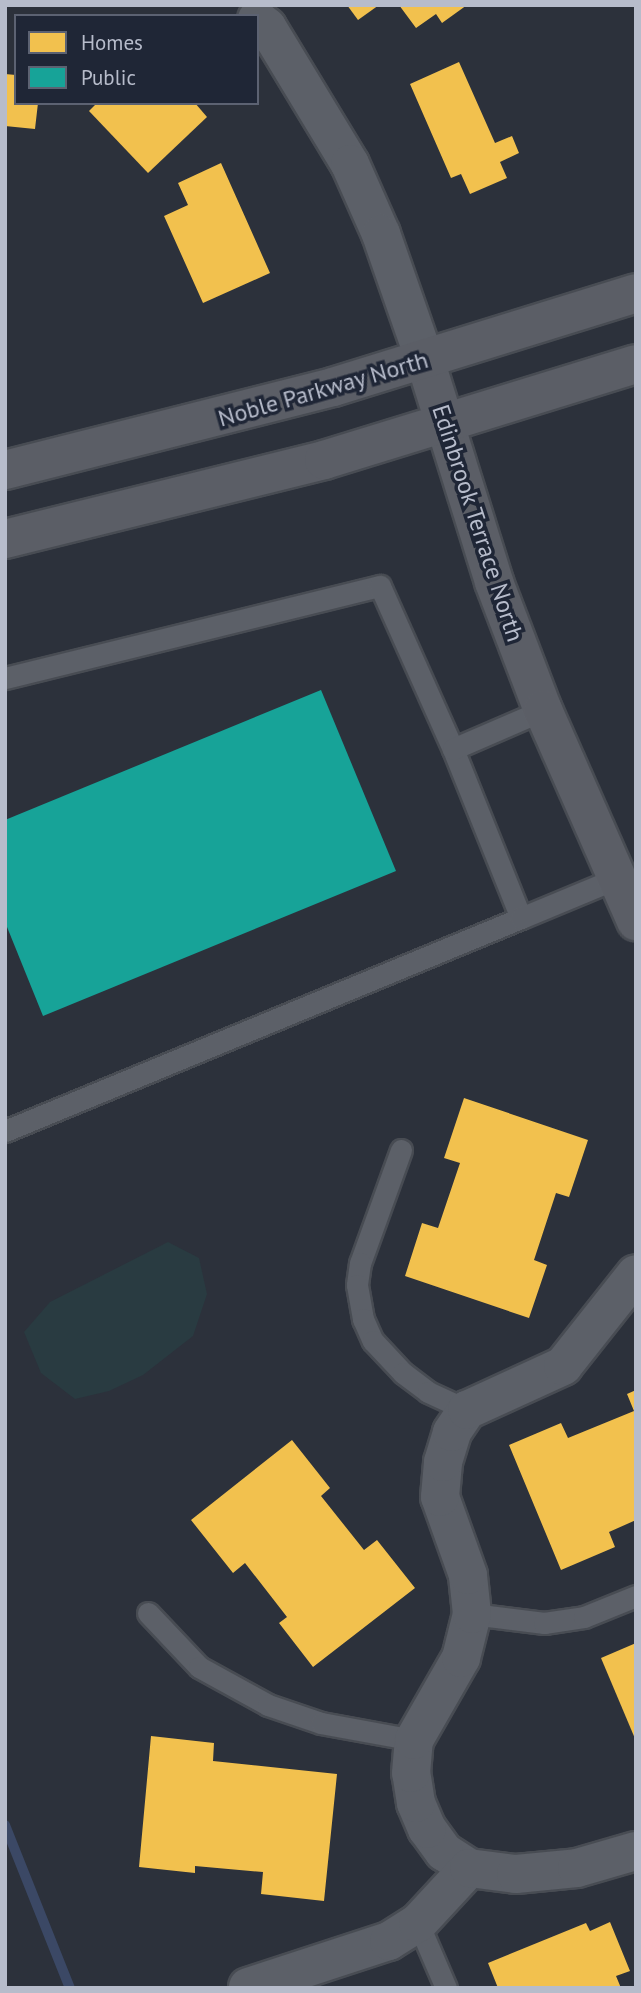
<!DOCTYPE html>
<html>
<head>
<meta charset="utf-8">
<style>
	body { margin:0 }
	#map { position:relative; width:641px; height:1993px; overflow:hidden; background:#2c313b; font-family:"PT Sans",sans-serif }
	div>[style] { position:absolute }
	.green>* { inset:0; background:#293b41 }
	.homes>* { inset:0; background:#f2c14e }
	.public>* { inset:0; background:#17a398 }
	.stream>* { height:10px; margin:-5px; padding:0 5px; transform-origin:5px; border-radius:5px; background:#3b4865 }
	.roads { filter:drop-shadow(2px 0 #484c53) drop-shadow(-2px 0 #484c53) drop-shadow(0 2px #484c53) drop-shadow(0 -2px #484c53) }
	.lane>* { height:21px; margin:-10.5px; padding:0 10.5px; transform-origin:10.5px; border-radius:10.5px; background:#5c6068 }
	.street>* { height:38px; margin:-19px; padding:0 19px; transform-origin:19px; border-radius:19px; background:#5c6068 }
	.secondary>* { height:38px; margin:-19px; padding:0 19px; transform-origin:19px; border-radius:19px; background:#5b5e66 }
	span { translate:-50% -50%; white-space:nowrap; text-align:center; line-height:1.15; -webkit-text-stroke:7px #1f2636; paint-order:stroke }
	.street-label { font-size:24px; color:#b7bccb }
	.frame { position:absolute; inset:0; border:7px solid #b7bccb; pointer-events:none }
	.legend { position:absolute; left:14px; top:14px; width:245px; height:91px; box-sizing:border-box; background:#1f2636; border:2px solid #5c6272; margin:0; padding:9px 12px; list-style:none; font-size:21px; color:#b7bccb }
	.legend li { display:flex; align-items:center; gap:14px; height:35px }
	.legend b { width:35px; border:2px solid #5c6272 }
</style>
</head>
<body>
<div id="map">
	<div class="green">
		<div style="clip-path:polygon(168px 1242px,199px 1258px,207px 1294px,193px 1336px,143px 1375px,109px 1391px,75px 1399px,41px 1373px,24px 1332px,50px 1302px)"></div>
	</div>
	<div class="homes">
		<div style="clip-path:polygon(347px 5px,379px 5px,358px 20px)"></div>
		<div style="clip-path:polygon(399px 5px,467px 5px,442px 23px,436px 14px,416px 28px)"></div>
		<div style="clip-path:polygon(459px 62px,495px 143px,512px 136px,519px 153px,500px 162px,507px 178px,470px 194px,461px 174px,451px 178px,410px 84px)"></div>
		<div style="clip-path:polygon(5px 74px,16px 75px,16px 103px,38px 103px,35px 129px,5px 126px)"></div>
		<div style="clip-path:polygon(97px 103px,195px 103px,207px 117px,148px 173px,89px 111px)"></div>
		<div style="clip-path:polygon(221px 163px,270px 273px,203px 303px,164px 216px,188px 205px,178px 183px)"></div>
		<div style="clip-path:polygon(464px 1098px,588px 1140px,569px 1197px,556px 1193px,534px 1260px,547px 1265px,529px 1318px,405px 1276px,422px 1223px,438px 1228px,460px 1163px,444px 1158px)"></div>
		<div style="clip-path:polygon(636px 1390px,636px 1520px,609px 1532px,615px 1547px,561px 1570px,509px 1445px,561px 1423px,568px 1438px,634px 1411px,627px 1394px)"></div>
		<div style="clip-path:polygon(292px 1440px,330px 1488px,321px 1496px,364px 1550px,377px 1540px,415px 1588px,313px 1667px,279px 1623px,287px 1617px,245px 1563px,233px 1573px,191px 1520px)"></div>
		<div style="clip-path:polygon(636px 1643px,636px 1741px,601px 1658px)"></div>
		<div style="clip-path:polygon(151px 1736px,214px 1743px,213px 1761px,337px 1774px,324px 1901px,261px 1894px,263px 1872px,195px 1866px,195px 1873px,139px 1867px)"></div>
		<div style="clip-path:polygon(610px 1922px,630px 1971px,616px 1976px,621px 1988px,498px 1988px,488px 1963px,586px 1923px,590px 1931px)"></div>
	</div>
	<div class="public">
		<div style="clip-path:polygon(321px 690px,396px 871px,43px 1016px,5px 922px,5px 820px)"></div>
	</div>
	<div class="stream">
		<div style="left:5px;top:1825px;width:175px;rotate:68.3deg"></div>
	</div>
	<div class="roads">
		<div class="lane">
			<div style="left:5px;top:678px;width:386px;rotate:-13.8deg"></div>
			<div style="left:380px;top:586px;width:179px;rotate:65.9deg"></div>
			<div style="left:453px;top:749px;width:182px;rotate:68.1deg"></div>
			<div style="left:521px;top:918px;width:558px;rotate:157.57deg"></div>
			<div style="left:453px;top:749px;width:98px;rotate:-23.4deg"></div>
			<div style="left:521px;top:918px;width:104px;rotate:-22.6deg"></div>
			<div style="left:401px;top:1150px;width:120px;rotate:109.9deg"></div>
			<div style="left:360px;top:1263px;width:22px;rotate:98deg"></div>
			<div style="left:357px;top:1285px;width:35px;rotate:80deg"></div>
			<div style="left:363px;top:1319px;width:24px;rotate:66deg"></div>
			<div style="left:373px;top:1341px;width:44px;rotate:46.8deg"></div>
			<div style="left:403px;top:1373px;width:31px;rotate:37deg"></div>
			<div style="left:428px;top:1392px;width:43px;rotate:24.8deg"></div>
			<div style="left:148px;top:1613px;width:74px;rotate:46.6deg"></div>
			<div style="left:199px;top:1667px;width:79px;rotate:28.8deg"></div>
			<div style="left:268px;top:1705px;width:56px;rotate:18.8deg"></div>
			<div style="left:321px;top:1723px;width:95px;rotate:10.4deg"></div>
			<div style="left:472px;top:1614px;width:73px;rotate:7.1deg"></div>
			<div style="left:544px;top:1623px;width:40px;rotate:-8.5deg"></div>
			<div style="left:584px;top:1617px;width:56px;rotate:-22deg"></div>
			<div style="left:418px;top:1923px;width:71px;rotate:66.7deg"></div>
		</div>
		<div class="street">
			<div style="left:257px;top:19px;width:13px;rotate:39deg"></div>
			<div style="left:267px;top:27px;width:160px;rotate:58.8deg"></div>
			<div style="left:350px;top:164px;width:77px;rotate:66.1deg"></div>
			<div style="left:381px;top:234px;width:133px;rotate:70.8deg"></div>
			<div style="left:469px;top:1868px;width:30px;rotate:-147deg"></div>
			<div style="left:444px;top:1852px;width:29px;rotate:-126deg"></div>
			<div style="left:427px;top:1829px;width:28px;rotate:-113deg"></div>
			<div style="left:416px;top:1803px;width:30px;rotate:-99deg"></div>
			<div style="left:411px;top:1773px;width:33px;rotate:-85deg"></div>
			<div style="left:414px;top:1740px;width:95px;rotate:-60.2deg"></div>
			<div style="left:461px;top:1658px;width:45px;rotate:-76deg"></div>
			<div style="left:472px;top:1614px;width:39px;rotate:-96deg"></div>
			<div style="left:468px;top:1575px;width:83px;rotate:-109.7deg"></div>
			<div style="left:440px;top:1497px;width:35px;rotate:-85deg"></div>
			<div style="left:443px;top:1462px;width:31px;rotate:-73deg"></div>
			<div style="left:452px;top:1432px;width:27px;rotate:-56deg"></div>
			<div style="left:467px;top:1410px;width:106px;rotate:-24.6deg"></div>
			<div style="left:563px;top:1366px;width:117px;rotate:-51.6deg"></div>
			<div style="left:248px;top:1987px;width:148px;rotate:-18.1deg"></div>
			<div style="left:389px;top:1941px;width:34px;rotate:-32deg"></div>
			<div style="left:418px;top:1923px;width:75px;rotate:-47.2deg"></div>
			<div style="left:469px;top:1868px;width:47px;rotate:7.3deg"></div>
			<div style="left:516px;top:1874px;width:61px;rotate:-5.6deg"></div>
			<div style="left:577px;top:1868px;width:61px;rotate:-16.1deg"></div>
		</div>
		<div class="secondary">
			<div style="left:425px;top:360px;width:232px;rotate:72.7deg"></div>
			<div style="left:494px;top:582px;width:137px;rotate:69.1deg"></div>
			<div style="left:543px;top:710px;width:231px;rotate:66.2deg"></div>
			<div style="left:5px;top:470px;width:338px;rotate:-14.2deg"></div>
			<div style="left:333px;top:387px;width:317px;rotate:-17.2deg"></div>
			<div style="left:5px;top:539px;width:329px;rotate:-13.9deg"></div>
			<div style="left:324px;top:460px;width:326px;rotate:-17.1deg"></div>
		</div>
	</div>
	<div class="street-label">
		<span style="left:323px;top:389px;rotate:-16deg">Noble Parkway North</span>
		<span style="left:478px;top:523px;rotate:72deg">Edinbrook Terrace North</span>
	</div>
	<div class="frame"></div>
	<ul class="legend">
	<li><b style="height:19px;background:#f2c14e"></b>Homes</li>
	<li><b style="height:19px;background:#17a398"></b>Public</li>
	</ul>
</div>
</body>
</html>
